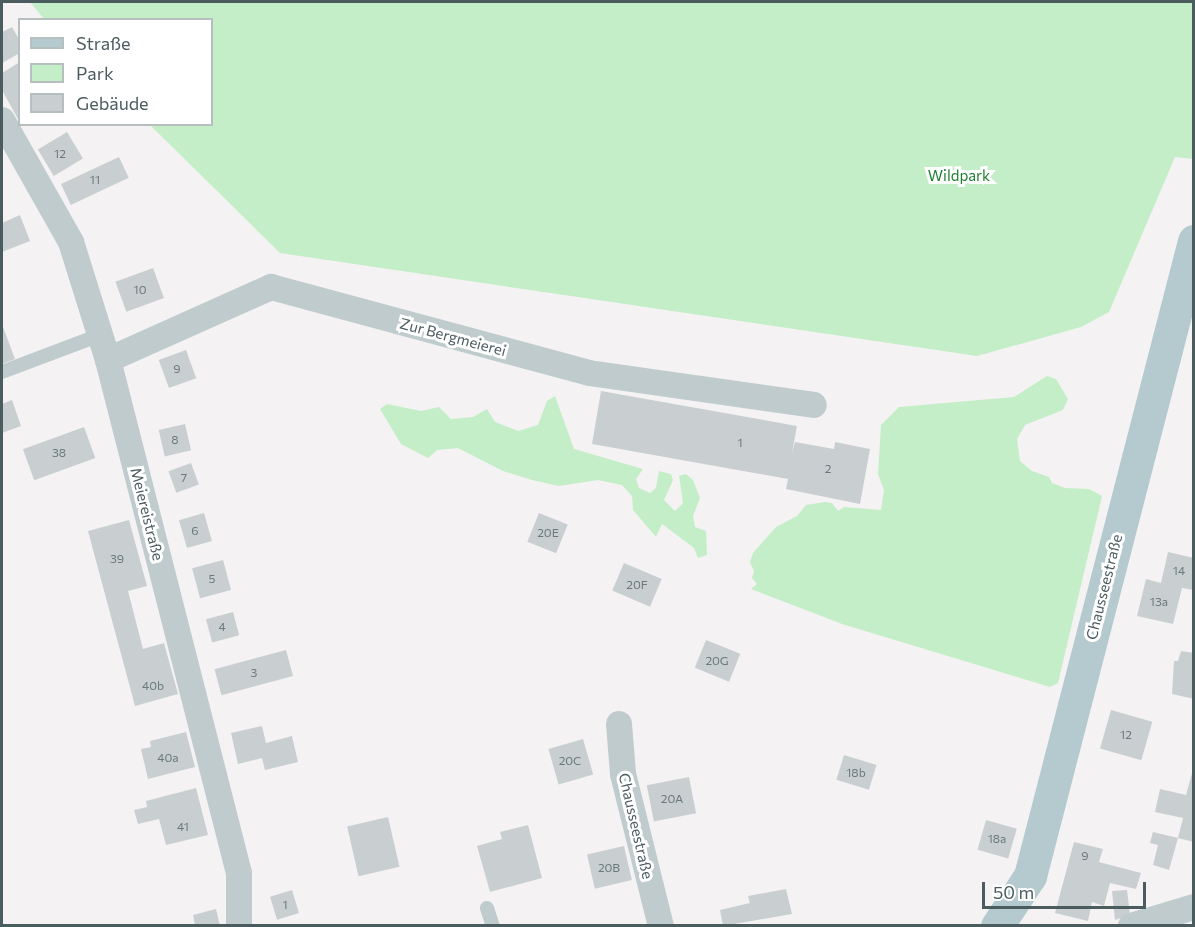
<!DOCTYPE html>
<html>
<head>
<meta charset="utf-8">
<style>
	body { margin:0 }
	#map { position:relative; width:1195px; height:927px; overflow:hidden; background:#f4f2f3; font-family:Commissioner,sans-serif }
	div>[style] { position:absolute }
	.green>* { inset:0; background:#c4eec7 }
	.building>* { inset:0; background:#c9cfd1; transform-origin:0 0 }
	.lane>* { height:14px; margin:-7px; padding:0 7px; transform-origin:7px; border-radius:7px; background:#bfcbcd }
	.street>* { height:26px; margin:-13px; padding:0 13px; transform-origin:13px; border-radius:13px; background:#bfcbcd }
	.primary>* { height:33px; margin:-16.5px; padding:0 16.5px; transform-origin:16.5px; border-radius:16.5px; background:#b4cacf }
	span { translate:-50% -50%; white-space:nowrap; text-align:center; line-height:1.15; -webkit-text-stroke:6px #fff; paint-order:stroke }
	.number-label { font-size:12px; color:#6a797c }
	.number-label span { -webkit-text-stroke-width:0 }
	.park-label { font-size:15px; color:#1d7e2f }
	.street-label { font-size:15px; color:#4b5c5f }
	.frame { position:absolute; inset:0; border:3px solid #4b5c5f; pointer-events:none }
	.legend { position:absolute; left:18px; top:18px; width:195px; height:108px; box-sizing:border-box; background:#fff; border:2px solid #b7bebf; margin:0; padding:8px 10px; list-style:none; font-size:18px; color:#4b5c5f }
	.legend li { display:flex; align-items:center; gap:12px; height:30px }
	.legend b { width:30px; border:2px solid #b7bebf }
	.scale { position:absolute; left:982px; top:882px; width:164px; height:27px; box-sizing:border-box; border:3px solid #4b5c5f; border-top:0; padding-left:8px; font-size:18px; line-height:21px; white-space:nowrap; color:#4b5c5f; -webkit-text-stroke:4px #fff; paint-order:stroke }
</style>
</head>
<body>
<div id="map">
	<div class="green">
		<div style="clip-path:polygon(30px 2px,1193px 2px,1193px 159px,1175px 157px,1109px 312px,1081px 327px,977px 356px,280px 253px,150px 125px,212px 124px,212px 20px,44px 19px)"></div>
		<div style="clip-path:polygon(1047px 376px,1056px 379px,1068px 399px,1063px 410px,1025px 425px,1017px 439px,1020px 461px,1032px 471px,1049px 477px,1052px 483px,1065px 488px,1089px 489px,1102px 496px,1058px 683px,1050px 687px,842px 624px,751px 589px,757px 584px,752px 578px,754px 571px,750px 562px,753px 553px,776px 527px,797px 516px,806px 505px,825px 502px,832px 503px,838px 511px,844px 507px,881px 510px,884px 490px,878px 474px,881px 425px,899px 407px,1014px 397px)"></div>
		<div style="clip-path:polygon(555px 396px,574px 449px,643px 469px,636px 479px,639px 488px,650px 493px,656px 488px,659px 471px,671px 474px,673px 480px,664px 500px,675px 511px,683px 503px,679px 476px,686px 474px,693px 480px,700px 498px,693px 516px,695px 527px,706px 531px,707px 555px,698px 558px,694px 548px,662px 524px,656px 537px,633px 510px,632px 496px,622px 485px,598px 480px,559px 486px,532px 480px,503px 471px,458px 448px,437px 450px,428px 458px,401px 444px,380px 409px,387px 404px,421px 411px,439px 407px,451px 419px,473px 417px,487px 409px,495px 422px,518px 431px,538px 425px,547px 401px)"></div>
	</div>
	<div class="building">
		<div style="clip-path:polygon(12px 27px,20px 41px,20px 53px,2px 63px,2px 32px)"></div>
		<div style="clip-path:polygon(20px 62px,20px 118px,18px 119px,2px 90px,2px 73px)"></div>
		<div style="left:67px;top:132px;width:31px;height:34px;rotate:59deg"></div>
		<div style="left:119px;top:157px;width:23px;height:64px;rotate:65deg"></div>
		<div style="clip-path:polygon(20px 215px,30px 241px,2px 252px,2px 223px)"></div>
		<div style="left:153px;top:268px;width:32px;height:40px;rotate:70deg"></div>
		<div style="clip-path:polygon(2px 324px,15px 359px,2px 364px)"></div>
		<div style="left:186px;top:350px;width:30px;height:29px;rotate:70deg"></div>
		<div style="clip-path:polygon(601px 391px,797px 426px,792px 453px,795px 442px,834px 449px,835px 442px,870px 449px,860px 504px,786px 489px,788px 479px,592px 444px)"></div>
		<div style="clip-path:polygon(12px 400px,21px 426px,2px 433px,2px 404px)"></div>
		<div style="left:185px;top:424px;width:27px;height:27px;rotate:77deg"></div>
		<div style="left:84px;top:427px;width:33px;height:65px;rotate:70deg"></div>
		<div style="left:191px;top:463px;width:23px;height:24px;rotate:70deg"></div>
		<div style="left:204px;top:513px;width:29px;height:26px;rotate:74deg"></div>
		<div style="left:539px;top:513px;width:31px;height:31px;rotate:22deg"></div>
		<div style="clip-path:polygon(129px 520px,147px 586px,128px 591px,143px 649px,164px 643px,178px 694px,135px 706px,88px 531px)"></div>
		<div style="clip-path:polygon(1168px 552px,1194px 558px,1194px 590px,1182px 588px,1173px 624px,1137px 616px,1146px 579px,1161px 583px)"></div>
		<div style="left:223px;top:560px;width:31px;height:32px;rotate:75deg"></div>
		<div style="left:624px;top:563px;width:41px;height:30px;rotate:23deg"></div>
		<div style="left:233px;top:612px;width:24px;height:28px;rotate:75deg"></div>
		<div style="left:706px;top:640px;width:37px;height:30px;rotate:22deg"></div>
		<div style="left:286px;top:650px;width:27px;height:74px;rotate:75deg"></div>
		<div style="clip-path:polygon(1181px 651px,1194px 653px,1194px 699px,1172px 694px,1174px 661px,1178px 661px)"></div>
		<div style="left:1111px;top:710px;width:43px;height:40px;rotate:16deg"></div>
		<div style="clip-path:polygon(262px 726px,266px 743px,292px 736px,298px 762px,265px 770px,262px 758px,238px 764px,231px 733px)"></div>
		<div style="clip-path:polygon(186px 732px,195px 767px,148px 779px,141px 749px,151px 747px,150px 741px)"></div>
		<div style="left:583px;top:739px;width:37px;height:36px;rotate:74deg"></div>
		<div style="left:844px;top:755px;width:34px;height:26px;rotate:17deg"></div>
		<div style="clip-path:polygon(1194px 766px,1194px 842px,1178px 838px,1183px 818px,1155px 812px,1160px 789px,1186px 795px)"></div>
		<div style="left:689px;top:777px;width:37px;height:43px;rotate:79deg"></div>
		<div style="clip-path:polygon(196px 788px,208px 835px,166px 845px,159px 819px,138px 824px,134px 810px,147px 807px,146px 801px)"></div>
		<div style="left:388px;top:817px;width:51px;height:42px;rotate:77deg"></div>
		<div style="left:986px;top:820px;width:32px;height:31px;rotate:16deg"></div>
		<div style="clip-path:polygon(528px 825px,542px 878px,490px 892px,477px 846px,502px 839px,500px 832px)"></div>
		<div style="clip-path:polygon(1153px 832px,1178px 838px,1169px 870px,1153px 865px,1158px 845px,1150px 843px)"></div>
		<div style="clip-path:polygon(1074px 842px,1103px 849px,1099px 862px,1141px 873px,1136px 889px,1110px 883px,1104px 906px,1092px 902px,1088px 921px,1055px 913px)"></div>
		<div style="left:624px;top:846px;width:35px;height:38px;rotate:77deg"></div>
		<div style="clip-path:polygon(786px 889px,792px 914px,723px 926px,720px 910px,750px 903px,748px 896px)"></div>
		<div style="left:292px;top:890px;width:24px;height:23px;rotate:73deg"></div>
		<div style="clip-path:polygon(1127px 890px,1130px 915px,1115px 920px,1112px 891px)"></div>
		<div style="clip-path:polygon(216px 909px,220px 926px,195px 926px,193px 915px)"></div>
	</div>
	<div class="lane">
		<div style="left:2px;top:372px;width:105px;rotate:-20.7deg"></div>
		<div style="left:487px;top:908px;width:19px;rotate:72deg"></div>
	</div>
	<div class="street">
		<div style="left:2px;top:120px;width:140px;rotate:60.5deg"></div>
		<div style="left:71px;top:242px;width:124px;rotate:72.6deg"></div>
		<div style="left:108px;top:360px;width:529px;rotate:75.68deg"></div>
		<div style="left:239px;top:873px;width:53px;rotate:90deg"></div>
		<div style="left:108px;top:360px;width:179px;rotate:-24.1deg"></div>
		<div style="left:271px;top:287px;width:329px;rotate:15.1deg"></div>
		<div style="left:589px;top:373px;width:227px;rotate:8.1deg"></div>
		<div style="left:619px;top:724px;width:50px;rotate:85.4deg"></div>
		<div style="left:623px;top:774px;width:157px;rotate:76deg"></div>
		<div style="left:1131px;top:926px;width:66px;rotate:-16.8deg"></div>
	</div>
	<div class="primary">
		<div style="left:997px;top:926px;width:60px;rotate:-56.6deg"></div>
		<div style="left:1030px;top:876px;width:656px;rotate:-75.52deg"></div>
	</div>
	<div class="number-label">
		<span style="left:60px;top:154px">12</span>
		<span style="left:95px;top:180px">11</span>
		<span style="left:140px;top:290px">10</span>
		<span style="left:177px;top:369px">9</span>
		<span style="left:175px;top:440px">8</span>
		<span style="left:740px;top:443px">1</span>
		<span style="left:59px;top:453px">38</span>
		<span style="left:828px;top:469px">2</span>
		<span style="left:184px;top:478px">7</span>
		<span style="left:195px;top:531px">6</span>
		<span style="left:548px;top:533px">20E</span>
		<span style="left:117px;top:559px">39</span>
		<span style="left:1179px;top:571px">14</span>
		<span style="left:212px;top:579px">5</span>
		<span style="left:637px;top:585px">20F</span>
		<span style="left:1159px;top:602px">13a</span>
		<span style="left:222px;top:627px">4</span>
		<span style="left:717px;top:661px">20G</span>
		<span style="left:254px;top:673px">3</span>
		<span style="left:153px;top:686px">40b</span>
		<span style="left:1126px;top:735px">12</span>
		<span style="left:168px;top:758px">40a</span>
		<span style="left:570px;top:761px">20C</span>
		<span style="left:856px;top:773px">18b</span>
		<span style="left:672px;top:799px">20A</span>
		<span style="left:183px;top:827px">41</span>
		<span style="left:997px;top:839px">18a</span>
		<span style="left:1085px;top:856px">9</span>
		<span style="left:609px;top:868px">20B</span>
		<span style="left:285px;top:905px">1</span>
	</div>
	<div class="park-label">
		<span style="left:959px;top:176px">Wildpark</span>
	</div>
	<div class="street-label">
		<span style="left:453px;top:337px;rotate:15deg">Zur Bergmeierei</span>
		<span style="left:147px;top:514px;rotate:76deg">Meiereistraße</span>
		<span style="left:1104px;top:587px;rotate:-76deg">Chausseestraße</span>
		<span style="left:636px;top:826px;rotate:77deg">Chausseestraße</span>
	</div>
	<div class="frame"></div>
	<ul class="legend">
	<li><b style="height:8px;background:#b4cacf"></b>Straße</li>
	<li><b style="height:16px;background:#c4eec7"></b>Park</li>
	<li><b style="height:16px;background:#c9cfd1"></b>Gebäude</li>
	</ul>
	<div class="scale">50 m</div>
</div>
</body>
</html>
